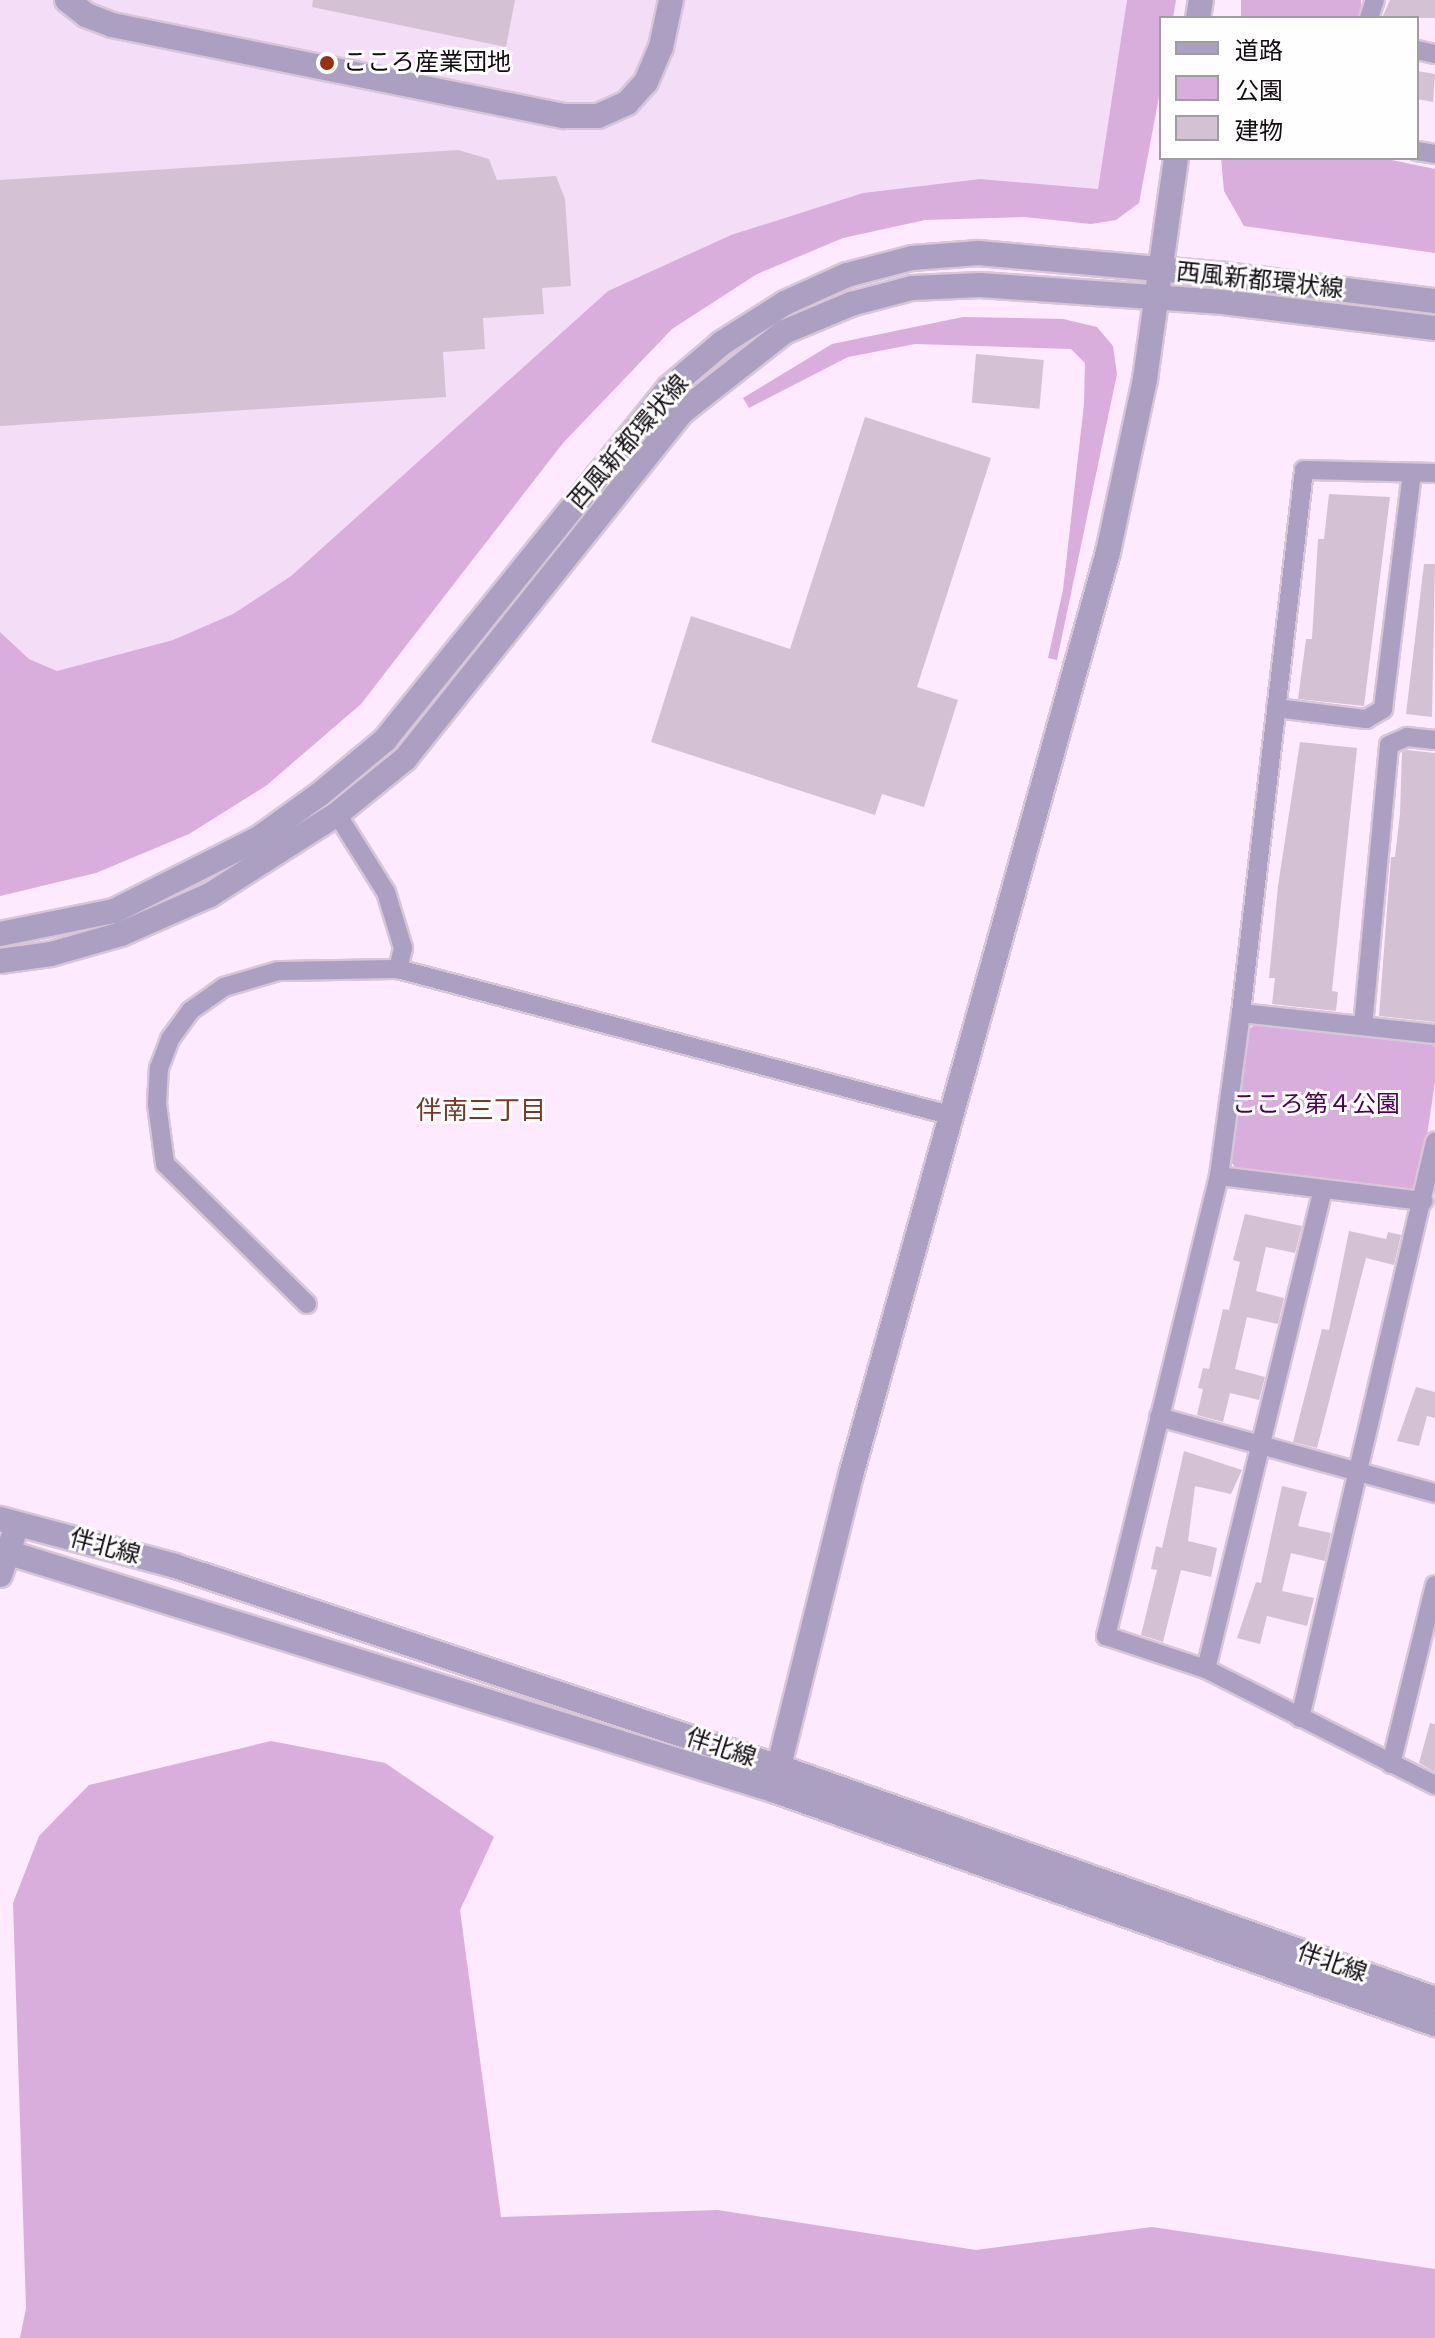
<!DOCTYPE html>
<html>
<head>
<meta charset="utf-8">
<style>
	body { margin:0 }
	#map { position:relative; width:1435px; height:2338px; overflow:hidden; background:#fdeafe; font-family:"Work Sans","Noto Sans JP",sans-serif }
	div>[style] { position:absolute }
	.built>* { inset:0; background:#f4ddf6 }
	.green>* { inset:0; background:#d9addc; transform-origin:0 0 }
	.building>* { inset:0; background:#d4c1d3; transform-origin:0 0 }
	.roads { filter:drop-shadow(2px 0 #d7c6d8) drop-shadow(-2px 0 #d7c6d8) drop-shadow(0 2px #d7c6d8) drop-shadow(0 -2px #d7c6d8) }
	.minor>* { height:18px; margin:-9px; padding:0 9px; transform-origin:9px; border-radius:9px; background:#aba0c1 }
	.tertiary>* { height:24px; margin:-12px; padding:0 12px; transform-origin:12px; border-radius:12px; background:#aba0c1 }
	.dots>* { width:22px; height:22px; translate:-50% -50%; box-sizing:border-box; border:4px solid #fefefe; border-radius:50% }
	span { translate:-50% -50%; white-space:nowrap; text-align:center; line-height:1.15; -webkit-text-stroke:6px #fefefe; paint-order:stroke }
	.poi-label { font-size:24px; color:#120c12 }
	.left { translate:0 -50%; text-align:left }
	.street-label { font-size:24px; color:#120c12 }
	.park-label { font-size:24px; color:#4c0153 }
	.neighbourhood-label { font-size:26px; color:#7b3722 }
	.legend { position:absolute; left:1159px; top:16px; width:260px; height:144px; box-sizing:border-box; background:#fefefe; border:2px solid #a09da0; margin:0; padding:10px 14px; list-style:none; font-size:24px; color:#120c12 }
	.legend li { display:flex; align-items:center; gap:16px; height:40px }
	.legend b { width:40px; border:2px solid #a09da0 }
</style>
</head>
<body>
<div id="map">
	<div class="built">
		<div style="clip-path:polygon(0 0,1127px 0,1098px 189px,980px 179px,863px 193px,731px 235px,608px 291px,291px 576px,233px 614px,173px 640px,57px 671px,29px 659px,0 632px)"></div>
	</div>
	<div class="green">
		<div style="clip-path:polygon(1127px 0,1176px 0,1173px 18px,1161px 18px,1161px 86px,1139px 203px,1116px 220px,1091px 224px,1025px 217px,925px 220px,843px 238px,757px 274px,672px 329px,563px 443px,361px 704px,267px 785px,189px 834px,96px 873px,0 896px,0 632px,29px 659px,57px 671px,173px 640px,233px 614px,291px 576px,608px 291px,731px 235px,863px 193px,980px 179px,1098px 189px)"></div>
		<div style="left:1241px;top:0;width:120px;height:18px"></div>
		<div style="clip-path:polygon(1221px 158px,1382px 158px,1435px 169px,1435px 253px,1244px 226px,1224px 191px)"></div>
		<div style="clip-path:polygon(963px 317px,1063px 319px,1097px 327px,1113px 346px,1117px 374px,1057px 660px,1048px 658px,1063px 590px,1084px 404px,1085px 363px,1071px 349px,915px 344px,848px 357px,749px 408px,743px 398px,832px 344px)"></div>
		<div style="clip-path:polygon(1258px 1022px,1430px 1041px,1435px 1047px,1435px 1082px,1420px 1182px,1409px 1192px,1241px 1175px,1231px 1162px,1247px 1031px)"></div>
		<div style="clip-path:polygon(271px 1741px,385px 1763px,494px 1837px,460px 1910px,501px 2217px,718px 2210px,976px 2250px,1152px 2227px,1435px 2269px,1435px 2338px,20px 2338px,26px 2308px,13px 1903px,39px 1836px,89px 1785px)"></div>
	</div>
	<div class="building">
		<div style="clip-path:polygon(313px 0,515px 0,506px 47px,312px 7px)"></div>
		<div style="clip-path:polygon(1390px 0,1435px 0,1435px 18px,1382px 18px)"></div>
		<div style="clip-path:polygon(1417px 71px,1435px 74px,1433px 102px,1417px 99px)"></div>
		<div style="clip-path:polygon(458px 150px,489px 159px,497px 180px,556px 176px,565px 199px,571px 286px,542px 288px,544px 314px,483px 318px,485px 349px,443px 352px,446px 397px,0 426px,0 180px)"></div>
		<div style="left:976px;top:354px;width:68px;height:49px;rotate:5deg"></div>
		<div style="clip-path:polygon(865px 417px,991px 458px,917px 687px,958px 700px,924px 807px,882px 794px,875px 815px,651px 742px,691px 616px,790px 649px)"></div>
		<div style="clip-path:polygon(1329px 494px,1390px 497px,1364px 706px,1298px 699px,1306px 639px,1312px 639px,1318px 539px,1324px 539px)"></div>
		<div style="clip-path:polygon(1424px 564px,1435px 564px,1432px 717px,1406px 714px)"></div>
		<div style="clip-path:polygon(1300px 742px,1357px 748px,1332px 991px,1338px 992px,1336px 1011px,1272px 1004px,1275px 978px,1269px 978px,1278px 886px)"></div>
		<div style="clip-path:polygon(1407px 750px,1435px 753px,1435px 1022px,1379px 1016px,1391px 857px,1395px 857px,1400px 814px,1402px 752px)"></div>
		<div style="clip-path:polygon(1245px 1214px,1302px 1226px,1295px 1253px,1266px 1247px,1256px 1291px,1284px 1298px,1278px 1324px,1247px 1317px,1235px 1369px,1265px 1377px,1259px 1400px,1230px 1393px,1223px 1422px,1197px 1415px,1203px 1389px,1198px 1388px,1203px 1368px,1209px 1369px,1223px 1309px,1229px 1310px,1240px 1262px,1233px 1260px)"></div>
		<div style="clip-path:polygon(1349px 1231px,1386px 1239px,1388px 1232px,1401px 1235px,1394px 1265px,1366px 1258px,1317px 1448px,1293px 1442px,1322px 1329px,1329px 1330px)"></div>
		<div style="clip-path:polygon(1416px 1387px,1435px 1392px,1435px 1418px,1427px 1416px,1419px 1446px,1397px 1441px)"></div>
		<div style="clip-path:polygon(1184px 1451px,1242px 1470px,1231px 1494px,1195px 1486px,1188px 1541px,1217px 1548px,1211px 1577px,1181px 1570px,1163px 1642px,1141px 1635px,1157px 1570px,1151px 1569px,1156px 1546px,1162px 1548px)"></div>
		<div style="clip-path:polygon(1282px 1486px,1307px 1492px,1298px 1526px,1331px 1533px,1325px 1561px,1291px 1553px,1282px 1591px,1314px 1598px,1307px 1626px,1267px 1616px,1260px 1644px,1237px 1638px,1256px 1582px,1261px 1583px)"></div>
		<div style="clip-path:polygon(1430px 1723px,1435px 1724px,1435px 1772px,1419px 1763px)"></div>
	</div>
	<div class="roads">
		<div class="minor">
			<div style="left:1369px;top:18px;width:19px;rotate:-72deg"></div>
			<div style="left:1417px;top:50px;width:18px;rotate:13deg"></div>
			<div style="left:1417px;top:151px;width:18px;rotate:9deg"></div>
			<div style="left:1435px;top:473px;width:131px;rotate:-178.7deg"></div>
			<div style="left:1304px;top:470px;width:547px;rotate:96.62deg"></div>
			<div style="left:1241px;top:1013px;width:195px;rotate:6.2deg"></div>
			<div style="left:1276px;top:708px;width:91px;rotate:7deg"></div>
			<div style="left:1366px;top:719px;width:20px;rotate:-30deg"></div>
			<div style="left:1383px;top:709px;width:238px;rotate:-83deg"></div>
			<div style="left:337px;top:814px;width:92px;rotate:57.9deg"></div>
			<div style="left:386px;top:892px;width:59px;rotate:73.1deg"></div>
			<div style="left:403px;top:948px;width:22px;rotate:103deg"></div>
			<div style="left:1241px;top:1013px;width:164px;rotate:97.7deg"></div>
			<div style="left:1219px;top:1176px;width:474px;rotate:103.8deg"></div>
			<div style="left:1106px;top:1636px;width:105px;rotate:18.3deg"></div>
			<div style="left:1206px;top:1669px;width:257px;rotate:26.9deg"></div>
			<div style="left:1363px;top:1026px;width:282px;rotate:-84.7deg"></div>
			<div style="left:1389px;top:745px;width:20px;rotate:-24deg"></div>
			<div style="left:1407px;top:737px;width:28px;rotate:6deg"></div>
			<div style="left:1219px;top:1176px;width:206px;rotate:7deg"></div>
			<div style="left:307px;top:1304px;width:199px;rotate:-135.4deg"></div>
			<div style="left:165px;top:1164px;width:61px;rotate:-97.6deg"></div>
			<div style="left:157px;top:1104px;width:36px;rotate:-87deg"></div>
			<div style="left:159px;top:1068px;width:31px;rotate:-69deg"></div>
			<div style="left:170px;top:1039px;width:34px;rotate:-54deg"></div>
			<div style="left:190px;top:1011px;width:42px;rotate:-35.2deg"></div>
			<div style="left:224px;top:987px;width:56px;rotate:-16.5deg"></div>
			<div style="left:278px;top:971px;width:120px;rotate:-1deg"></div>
			<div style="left:398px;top:969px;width:574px;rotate:14.83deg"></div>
			<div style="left:1159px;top:1417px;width:286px;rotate:15.4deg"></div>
			<div style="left:1206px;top:1669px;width:493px;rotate:-76.3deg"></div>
			<div style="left:1300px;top:1718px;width:592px;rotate:-76.81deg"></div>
			<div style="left:1391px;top:1764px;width:184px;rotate:-76.2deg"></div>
		</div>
		<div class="tertiary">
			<div style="left:67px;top:0;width:24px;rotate:38deg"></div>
			<div style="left:86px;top:15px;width:28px;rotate:21deg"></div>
			<div style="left:112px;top:25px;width:461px;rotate:11.4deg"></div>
			<div style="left:564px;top:116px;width:34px"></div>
			<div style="left:598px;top:116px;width:32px;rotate:-24deg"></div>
			<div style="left:627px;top:103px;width:28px;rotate:-48deg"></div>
			<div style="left:646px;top:82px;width:38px;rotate:-67deg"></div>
			<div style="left:661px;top:47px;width:48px;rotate:-78deg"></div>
			<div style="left:1198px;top:18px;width:18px;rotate:-81deg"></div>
			<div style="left:0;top:934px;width:116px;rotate:-11.4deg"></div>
			<div style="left:114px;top:911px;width:162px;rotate:-26.7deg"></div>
			<div style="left:259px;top:838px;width:75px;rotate:-35.8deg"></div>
			<div style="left:320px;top:794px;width:85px;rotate:-39.7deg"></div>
			<div style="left:385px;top:740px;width:452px;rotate:-51.1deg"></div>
			<div style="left:669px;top:388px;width:70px;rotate:-40.3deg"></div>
			<div style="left:722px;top:343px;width:75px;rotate:-32.4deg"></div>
			<div style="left:785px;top:303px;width:68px;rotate:-24.3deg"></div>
			<div style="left:847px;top:275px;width:67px;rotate:-14.7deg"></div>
			<div style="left:912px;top:258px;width:67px;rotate:-4.3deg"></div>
			<div style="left:979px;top:253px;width:247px;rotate:5.1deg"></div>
			<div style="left:1225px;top:275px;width:212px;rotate:7.1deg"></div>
			<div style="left:0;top:961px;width:51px;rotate:-7.8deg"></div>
			<div style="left:51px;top:954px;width:73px;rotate:-15.9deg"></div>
			<div style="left:121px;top:934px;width:97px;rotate:-23.7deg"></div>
			<div style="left:210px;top:895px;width:151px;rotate:-32.5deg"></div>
			<div style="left:337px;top:814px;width:87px;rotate:-39deg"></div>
			<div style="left:405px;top:759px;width:444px;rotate:-51.4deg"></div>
			<div style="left:682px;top:412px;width:130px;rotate:-38.1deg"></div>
			<div style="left:784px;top:332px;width:73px;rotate:-22.7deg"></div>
			<div style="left:851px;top:304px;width:63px;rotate:-14.7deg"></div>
			<div style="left:912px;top:288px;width:68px;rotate:-2.5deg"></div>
			<div style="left:980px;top:285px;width:244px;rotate:4deg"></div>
			<div style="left:1223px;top:302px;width:214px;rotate:7deg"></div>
			<div style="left:0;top:1519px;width:181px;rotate:15deg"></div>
			<div style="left:175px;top:1566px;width:637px;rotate:18.41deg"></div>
			<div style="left:779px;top:1767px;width:696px;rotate:19.48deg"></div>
			<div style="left:0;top:1550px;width:809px;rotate:17.25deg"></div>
			<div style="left:773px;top:1790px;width:702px;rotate:19.47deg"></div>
			<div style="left:0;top:1575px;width:40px;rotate:-71.1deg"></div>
			<div style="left:773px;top:1790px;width:325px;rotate:-76.1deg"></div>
			<div style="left:851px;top:1475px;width:958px;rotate:-74.44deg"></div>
			<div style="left:1108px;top:552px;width:177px;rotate:-77.9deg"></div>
			<div style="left:1145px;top:379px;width:223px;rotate:-82deg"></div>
		</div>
	</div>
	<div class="dots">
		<div style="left:327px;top:63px;background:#97310b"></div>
	</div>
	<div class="poi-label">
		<span class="left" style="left:343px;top:63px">こころ産業団地</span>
	</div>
	<div class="street-label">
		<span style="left:1260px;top:281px;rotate:6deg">西風新都環状線</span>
		<span style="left:629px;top:442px;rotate:-49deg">西風新都環状線</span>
		<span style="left:105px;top:1547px;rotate:15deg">伴北線</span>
		<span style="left:721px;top:1748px;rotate:18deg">伴北線</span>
		<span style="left:1332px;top:1963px;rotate:19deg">伴北線</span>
	</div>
	<div class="park-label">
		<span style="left:1316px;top:1105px">こころ第４公園</span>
	</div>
	<div class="neighbourhood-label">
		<span style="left:481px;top:1111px">伴南三丁目</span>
	</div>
	<ul class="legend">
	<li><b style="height:10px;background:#aba0c1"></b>道路</li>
	<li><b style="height:22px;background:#d9addc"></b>公園</li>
	<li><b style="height:22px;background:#d4c1d3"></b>建物</li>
	</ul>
</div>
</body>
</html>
